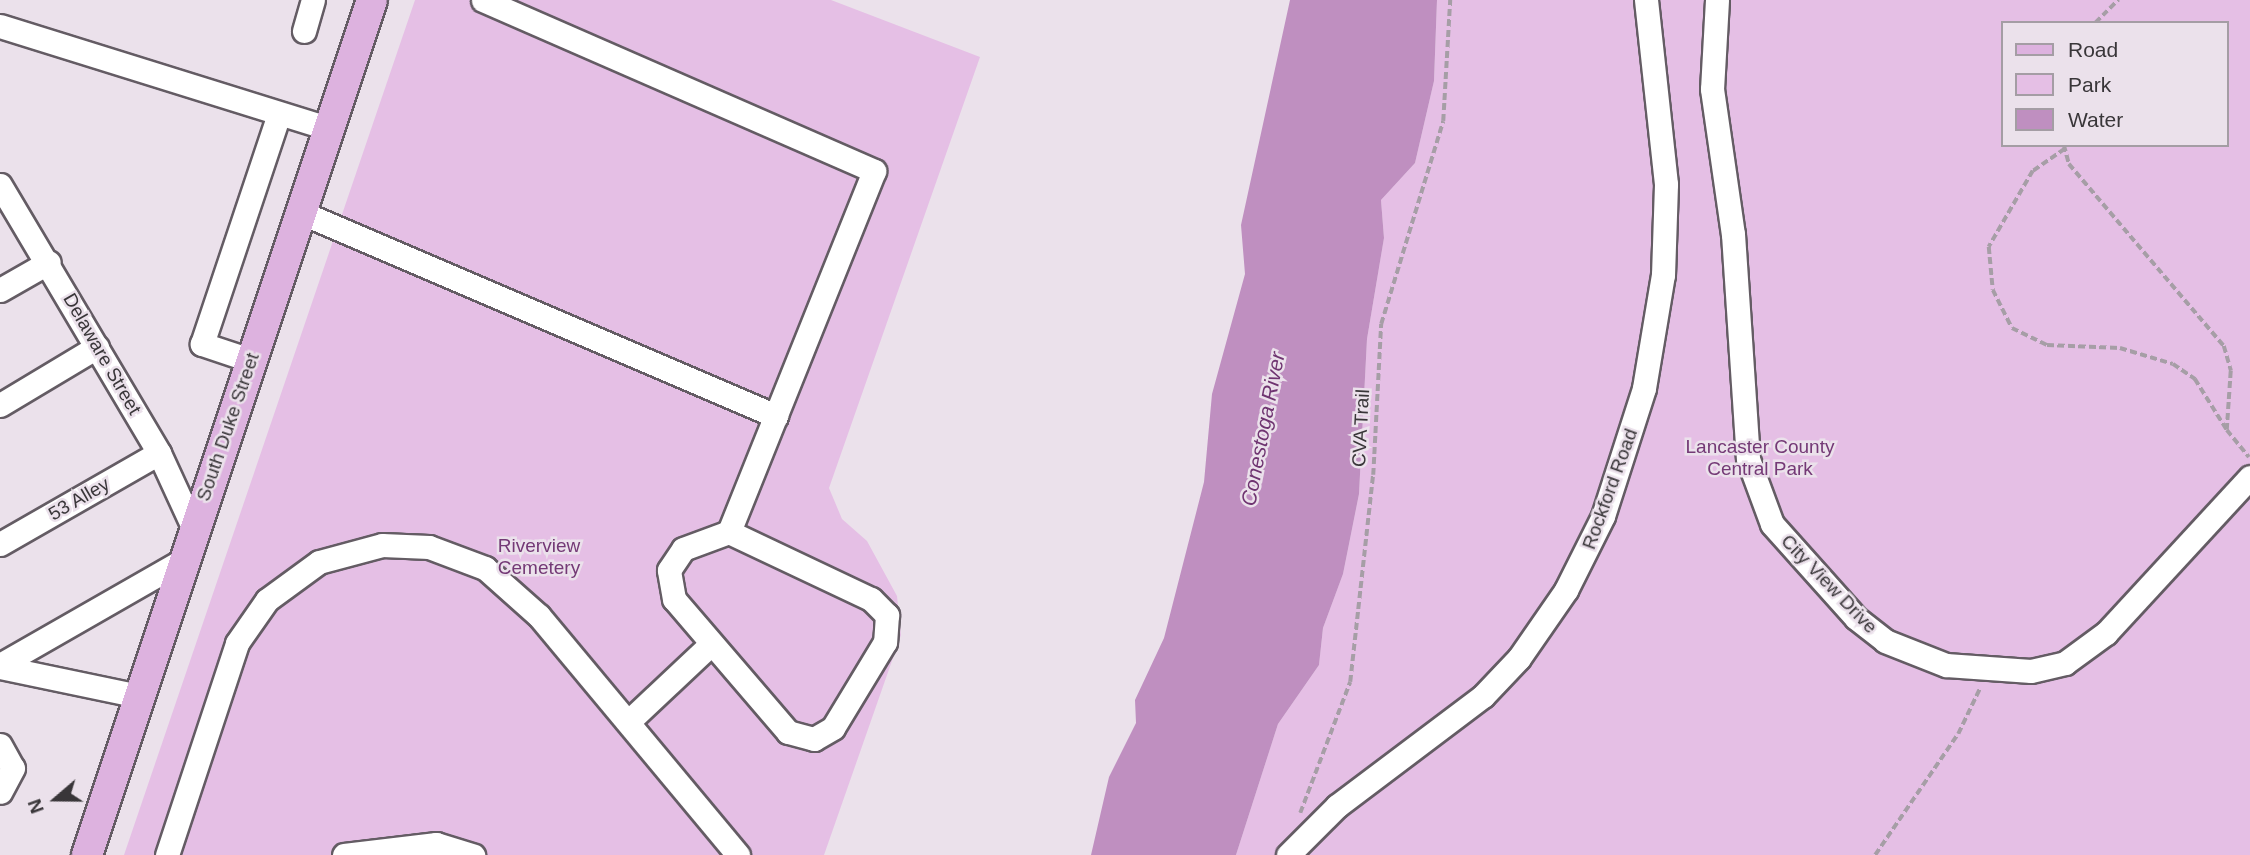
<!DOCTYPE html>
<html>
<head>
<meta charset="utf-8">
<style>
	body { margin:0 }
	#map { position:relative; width:2250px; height:855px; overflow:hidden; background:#ebe1eb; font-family:Arial,sans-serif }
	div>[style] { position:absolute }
	.green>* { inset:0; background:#e5bfe5 }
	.water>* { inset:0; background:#bf8fc0 }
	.path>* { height:3.5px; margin-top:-1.75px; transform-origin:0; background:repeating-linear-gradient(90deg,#a69ea6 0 7px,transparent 0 10.5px) }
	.roads { filter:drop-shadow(2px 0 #645c64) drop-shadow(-2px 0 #645c64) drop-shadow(0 2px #645c64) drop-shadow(0 -2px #645c64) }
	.minor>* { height:23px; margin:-11.5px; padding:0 11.5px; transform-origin:11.5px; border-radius:11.5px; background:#fff }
	.major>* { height:30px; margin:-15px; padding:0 15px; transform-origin:15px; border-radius:15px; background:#ddb2df }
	span { translate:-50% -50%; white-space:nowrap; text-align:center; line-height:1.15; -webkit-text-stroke:5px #ebe1eb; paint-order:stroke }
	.street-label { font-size:19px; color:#393639 }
	.park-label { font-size:19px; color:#743976 }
	.water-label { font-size:21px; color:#6f3471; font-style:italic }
	.legend { position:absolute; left:2001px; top:21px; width:228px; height:126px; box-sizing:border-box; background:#ebe1eb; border:2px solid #a49da4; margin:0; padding:9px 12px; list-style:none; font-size:21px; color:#393639 }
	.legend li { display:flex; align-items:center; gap:14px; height:35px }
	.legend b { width:35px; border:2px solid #a49da4 }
	.north { position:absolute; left:21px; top:764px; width:70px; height:70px; -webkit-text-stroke:5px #ebe1eb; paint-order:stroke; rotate:250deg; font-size:19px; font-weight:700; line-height:28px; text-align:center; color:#393639 }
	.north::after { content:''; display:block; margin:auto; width:24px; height:32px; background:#393639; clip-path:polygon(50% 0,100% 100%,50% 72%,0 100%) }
</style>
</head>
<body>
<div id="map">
	<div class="green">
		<div style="clip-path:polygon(415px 0,831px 0,980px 57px,829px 488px,842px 519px,867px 541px,897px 596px,901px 635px,824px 855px,124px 855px)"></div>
		<div style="clip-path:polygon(evenodd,1437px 0,2250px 0,2250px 855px,1236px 855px,1278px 724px,1319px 665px,1323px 628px,1343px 574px,1359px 494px,1367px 339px,1384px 238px,1381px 200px,1415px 163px,1434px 81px,1437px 0,2003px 23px,2227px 23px,2227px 145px,2003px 145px,2003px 23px)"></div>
	</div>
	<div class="water">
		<div style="clip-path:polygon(1290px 0,1437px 0,1434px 81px,1415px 163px,1381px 200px,1384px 238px,1367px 339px,1359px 494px,1343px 574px,1323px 628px,1319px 665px,1278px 724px,1236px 855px,1091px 855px,1109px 777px,1136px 723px,1135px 700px,1164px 638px,1204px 482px,1212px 394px,1245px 274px,1241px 225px)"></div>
	</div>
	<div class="path">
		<div style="left:2095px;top:23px;width:33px;rotate:-45deg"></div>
		<div style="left:2064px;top:145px;width:20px;rotate:75deg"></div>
		<div style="left:2069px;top:164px;width:239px;rotate:49.6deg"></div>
		<div style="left:2224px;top:346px;width:26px;rotate:74deg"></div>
		<div style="left:2231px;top:371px;width:59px;rotate:93.9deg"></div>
		<div style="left:2227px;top:430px;width:35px;rotate:51deg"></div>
		<div style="left:2065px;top:149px;width:39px;rotate:145deg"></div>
		<div style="left:2033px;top:171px;width:88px;rotate:120.1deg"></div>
		<div style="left:1989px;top:247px;width:43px;rotate:84.7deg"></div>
		<div style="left:1993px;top:290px;width:42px;rotate:63.4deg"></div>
		<div style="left:2012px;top:328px;width:39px;rotate:26deg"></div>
		<div style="left:2047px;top:345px;width:73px;rotate:2.4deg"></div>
		<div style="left:2120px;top:348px;width:55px;rotate:16.8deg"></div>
		<div style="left:2173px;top:364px;width:27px;rotate:34deg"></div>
		<div style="left:2195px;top:379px;width:60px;rotate:57.9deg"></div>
		<div style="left:1300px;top:813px;width:140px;rotate:-69.1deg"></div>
		<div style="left:1350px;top:682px;width:208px;rotate:-83.7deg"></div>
		<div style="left:1373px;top:475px;width:151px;rotate:-87deg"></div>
		<div style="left:1381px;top:324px;width:212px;rotate:-73deg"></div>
		<div style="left:1443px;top:121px;width:121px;rotate:-86.7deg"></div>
		<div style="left:1875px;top:855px;width:147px;rotate:-55.6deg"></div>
		<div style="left:1958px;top:734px;width:51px;rotate:-64.4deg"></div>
	</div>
	<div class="roads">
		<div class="minor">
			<div style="left:483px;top:0;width:427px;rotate:23.6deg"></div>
			<div style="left:874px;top:171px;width:389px;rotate:111.9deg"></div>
			<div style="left:1717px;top:0;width:89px;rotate:93.2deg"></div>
			<div style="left:1712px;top:89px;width:147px;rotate:81.8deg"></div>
			<div style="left:1733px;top:234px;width:225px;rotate:86.2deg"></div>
			<div style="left:1748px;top:459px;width:69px;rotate:69.7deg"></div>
			<div style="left:1772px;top:524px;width:126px;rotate:48.2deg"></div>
			<div style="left:1856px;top:618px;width:37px;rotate:38deg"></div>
			<div style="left:1885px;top:641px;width:66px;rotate:21.5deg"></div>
			<div style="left:1946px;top:665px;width:85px;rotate:4deg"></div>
			<div style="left:2031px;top:671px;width:35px;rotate:-13deg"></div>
			<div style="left:2065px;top:663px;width:51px;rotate:-36.2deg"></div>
			<div style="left:2106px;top:633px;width:212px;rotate:-47.3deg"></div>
			<div style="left:0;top:26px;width:343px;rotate:17.3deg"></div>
			<div style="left:304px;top:31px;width:32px;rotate:-74deg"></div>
			<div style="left:0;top:185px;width:312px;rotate:59.3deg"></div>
			<div style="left:159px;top:453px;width:84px;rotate:65.3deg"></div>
			<div style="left:300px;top:212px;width:518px;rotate:23.2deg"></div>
			<div style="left:0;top:290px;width:56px;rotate:-29.7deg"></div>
			<div style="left:250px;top:360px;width:51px;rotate:-161.6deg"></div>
			<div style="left:202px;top:344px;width:243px;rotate:-71.5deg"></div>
			<div style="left:0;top:405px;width:113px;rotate:-30.9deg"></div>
			<div style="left:729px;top:532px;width:157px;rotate:25.3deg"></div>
			<div style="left:871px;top:599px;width:23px;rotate:45deg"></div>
			<div style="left:887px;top:615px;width:27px;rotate:94deg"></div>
			<div style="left:885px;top:642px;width:100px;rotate:121.2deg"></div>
			<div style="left:833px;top:728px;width:22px;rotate:150deg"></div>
			<div style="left:814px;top:739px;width:27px;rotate:-165deg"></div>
			<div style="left:788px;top:732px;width:175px;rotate:-130.6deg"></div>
			<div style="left:674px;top:599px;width:29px;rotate:-100deg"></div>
			<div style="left:669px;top:570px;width:25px;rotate:-56deg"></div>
			<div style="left:683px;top:549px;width:49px;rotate:-20.3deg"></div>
			<div style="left:0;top:544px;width:183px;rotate:-29.8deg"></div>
			<div style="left:0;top:665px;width:211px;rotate:-29.8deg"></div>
			<div style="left:0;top:667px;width:142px;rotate:11.8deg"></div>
			<div style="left:628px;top:722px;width:112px;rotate:-43.2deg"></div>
			<div style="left:0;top:745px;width:26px;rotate:61deg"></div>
			<div style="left:13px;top:768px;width:27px;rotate:118deg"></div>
			<div style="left:167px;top:855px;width:223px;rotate:-71.7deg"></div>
			<div style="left:237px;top:643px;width:52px;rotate:-55.1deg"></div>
			<div style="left:267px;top:600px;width:64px;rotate:-36.2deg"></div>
			<div style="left:319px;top:562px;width:65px;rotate:-15.1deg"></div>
			<div style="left:382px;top:545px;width:47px;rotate:2.4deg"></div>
			<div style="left:429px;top:547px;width:60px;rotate:20.6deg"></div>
			<div style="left:485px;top:568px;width:72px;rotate:41.6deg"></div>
			<div style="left:539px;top:616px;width:311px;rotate:50.2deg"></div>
			<div style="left:344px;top:855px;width:93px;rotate:-6.8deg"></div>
			<div style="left:436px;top:844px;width:39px;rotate:17deg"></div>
			<div style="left:1288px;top:855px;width:69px;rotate:-45deg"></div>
			<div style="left:1337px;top:806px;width:183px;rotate:-37deg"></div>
			<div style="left:1483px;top:696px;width:52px;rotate:-46.5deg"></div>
			<div style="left:1519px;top:658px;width:83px;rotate:-55.3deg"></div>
			<div style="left:1566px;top:590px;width:83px;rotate:-63.4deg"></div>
			<div style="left:1603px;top:516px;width:134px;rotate:-72.2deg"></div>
			<div style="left:1644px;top:388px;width:115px;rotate:-80.5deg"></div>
			<div style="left:1663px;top:275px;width:91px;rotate:-88.1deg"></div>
			<div style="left:1666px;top:184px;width:185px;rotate:-96.2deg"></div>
		</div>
		<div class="major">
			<div style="left:87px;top:855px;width:901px;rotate:-71.57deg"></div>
		</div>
	</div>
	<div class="street-label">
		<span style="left:102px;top:354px;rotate:60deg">Delaware Street</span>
		<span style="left:228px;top:427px;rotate:-71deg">South Duke Street</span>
		<span style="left:1361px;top:428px;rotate:-87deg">CVA Trail</span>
		<span style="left:1610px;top:489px;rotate:-70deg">Rockford Road</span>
		<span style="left:79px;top:499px;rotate:-30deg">53 Alley</span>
		<span style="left:1829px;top:584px;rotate:46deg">City View Drive</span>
	</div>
	<div class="park-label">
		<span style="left:1760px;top:458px">Lancaster County<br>Central Park</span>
		<span style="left:539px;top:557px">Riverview<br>Cemetery</span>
	</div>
	<div class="water-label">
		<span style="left:1263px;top:429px;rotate:-79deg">Conestoga River</span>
	</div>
	<ul class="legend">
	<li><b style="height:9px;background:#ddb2df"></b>Road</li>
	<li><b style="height:19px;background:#e5bfe5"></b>Park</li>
	<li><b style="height:19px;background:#bf8fc0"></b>Water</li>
	</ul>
	<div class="north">N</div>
</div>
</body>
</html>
